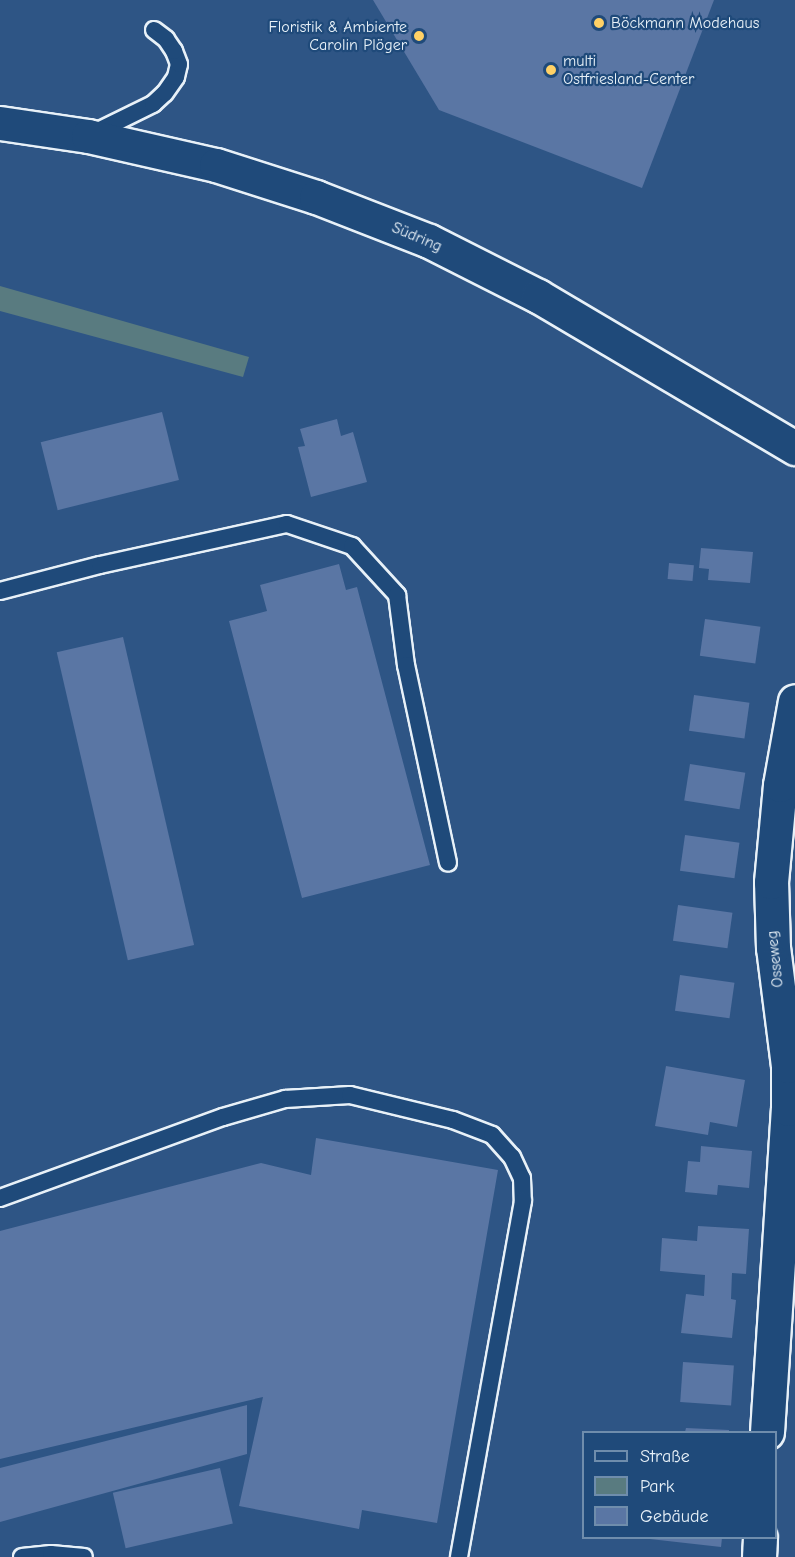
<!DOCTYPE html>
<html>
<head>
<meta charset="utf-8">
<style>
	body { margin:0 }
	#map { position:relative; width:795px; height:1557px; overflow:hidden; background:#2e5585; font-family:"Comic Neue",sans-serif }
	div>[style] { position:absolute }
	.green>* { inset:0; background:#597b80 }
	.building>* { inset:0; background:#5a76a4; transform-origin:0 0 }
	.roads { filter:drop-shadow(2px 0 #e8f1f8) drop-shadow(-2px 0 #e8f1f8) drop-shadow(0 2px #e8f1f8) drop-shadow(0 -2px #e8f1f8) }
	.service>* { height:16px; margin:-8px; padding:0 8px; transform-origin:8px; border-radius:8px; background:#1f4a7a }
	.minor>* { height:33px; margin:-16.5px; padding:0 16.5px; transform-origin:16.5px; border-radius:16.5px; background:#1f4a7a }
	.secondary>* { height:33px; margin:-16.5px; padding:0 16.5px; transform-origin:16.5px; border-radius:16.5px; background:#1f4a7a }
	.dots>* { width:16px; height:16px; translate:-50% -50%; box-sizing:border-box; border:3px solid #1f4a7a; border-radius:50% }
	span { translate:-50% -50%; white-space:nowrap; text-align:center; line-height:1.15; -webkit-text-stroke:4.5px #1f4a7a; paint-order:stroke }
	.poi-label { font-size:16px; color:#e8f1f8 }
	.left { translate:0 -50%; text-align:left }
	.right { translate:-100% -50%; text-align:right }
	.street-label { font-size:16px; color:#e8f1f8 }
	.legend { position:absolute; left:582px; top:1431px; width:195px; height:108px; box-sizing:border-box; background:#1f4a7a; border:2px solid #6f8dac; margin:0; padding:8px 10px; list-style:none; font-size:18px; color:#e8f1f8 }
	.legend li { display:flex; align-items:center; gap:12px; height:30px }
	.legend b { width:30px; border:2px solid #6f8dac }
</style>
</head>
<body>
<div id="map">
	<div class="green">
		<div style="clip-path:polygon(0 286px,249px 357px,243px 377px,0 311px)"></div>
	</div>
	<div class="building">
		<div style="clip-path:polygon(373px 0,714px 0,642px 188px,439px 110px)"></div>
		<div style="left:162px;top:412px;width:70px;height:125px;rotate:76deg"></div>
		<div style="clip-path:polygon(337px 419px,341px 436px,353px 432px,367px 482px,311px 497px,298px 447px,305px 446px,300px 429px)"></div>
		<div style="clip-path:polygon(701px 548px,753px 552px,750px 583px,708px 580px,709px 569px,699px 568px)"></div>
		<div style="left:669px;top:563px;width:25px;height:16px;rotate:5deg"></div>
		<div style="clip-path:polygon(339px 564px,346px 590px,357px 587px,430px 865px,302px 898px,229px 621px,267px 611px,260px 585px)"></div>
		<div style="left:705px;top:619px;width:56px;height:37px;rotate:8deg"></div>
		<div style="left:123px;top:637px;width:316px;height:68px;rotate:77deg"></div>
		<div style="left:694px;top:695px;width:56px;height:36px;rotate:8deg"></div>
		<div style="left:690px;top:764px;width:56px;height:37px;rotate:9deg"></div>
		<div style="left:685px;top:835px;width:55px;height:36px;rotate:8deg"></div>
		<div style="left:678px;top:905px;width:55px;height:36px;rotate:8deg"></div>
		<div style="left:680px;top:975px;width:55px;height:36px;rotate:8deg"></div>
		<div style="clip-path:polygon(666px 1066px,745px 1080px,737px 1127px,710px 1122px,708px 1135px,655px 1126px)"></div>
		<div style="clip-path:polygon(316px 1138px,498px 1170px,437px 1523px,362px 1510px,359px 1529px,239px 1506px,263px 1397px,0 1459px,0 1231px,261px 1163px,311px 1175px)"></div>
		<div style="clip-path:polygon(701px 1146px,752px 1151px,749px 1188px,718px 1185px,717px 1195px,685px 1192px,688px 1161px,700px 1162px)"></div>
		<div style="clip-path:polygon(698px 1226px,749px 1229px,746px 1274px,732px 1273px,731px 1299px,736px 1300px,732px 1338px,681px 1333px,686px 1294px,704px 1296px,705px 1275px,660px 1271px,662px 1238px,697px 1241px)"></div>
		<div style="left:683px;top:1362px;width:51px;height:40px;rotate:4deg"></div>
		<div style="clip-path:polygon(247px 1405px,247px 1454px,0 1522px,0 1468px)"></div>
		<div style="clip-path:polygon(686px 1428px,729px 1430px,729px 1432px,685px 1432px)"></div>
		<div style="left:220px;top:1468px;width:57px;height:110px;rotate:77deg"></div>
		<div style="clip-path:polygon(641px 1538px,722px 1538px,721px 1547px)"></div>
	</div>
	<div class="roads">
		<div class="service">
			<div style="left:94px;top:133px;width:66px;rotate:-26.2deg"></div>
			<div style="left:153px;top:104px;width:16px;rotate:-43deg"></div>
			<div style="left:165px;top:93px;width:19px;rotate:-55deg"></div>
			<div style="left:176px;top:77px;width:13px;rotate:-77deg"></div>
			<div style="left:179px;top:64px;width:14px;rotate:-111deg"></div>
			<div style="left:174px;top:51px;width:14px;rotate:-124deg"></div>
			<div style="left:166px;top:39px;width:15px;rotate:-143deg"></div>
			<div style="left:0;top:591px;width:103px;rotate:-14.6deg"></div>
			<div style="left:100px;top:565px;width:191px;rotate:-12.4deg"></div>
			<div style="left:287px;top:524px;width:69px;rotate:18.7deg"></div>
			<div style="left:352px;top:546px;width:67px;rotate:47.4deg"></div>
			<div style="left:397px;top:595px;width:71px;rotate:82.7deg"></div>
			<div style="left:406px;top:665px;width:202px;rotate:78deg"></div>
			<div style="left:0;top:1198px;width:237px;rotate:-20deg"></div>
			<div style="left:223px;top:1117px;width:65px;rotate:-16.2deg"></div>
			<div style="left:285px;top:1099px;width:65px;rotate:-3.5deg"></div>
			<div style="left:350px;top:1095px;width:106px;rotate:13.6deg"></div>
			<div style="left:453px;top:1120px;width:42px;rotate:21deg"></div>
			<div style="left:492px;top:1135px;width:30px;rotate:48deg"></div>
			<div style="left:512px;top:1157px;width:23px;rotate:65deg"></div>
			<div style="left:522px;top:1178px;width:23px;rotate:88deg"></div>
			<div style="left:523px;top:1201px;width:362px;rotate:100.2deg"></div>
			<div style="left:22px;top:1557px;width:29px;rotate:-6deg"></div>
			<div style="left:51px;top:1554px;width:33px;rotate:5deg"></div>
		</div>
		<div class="minor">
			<div style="left:767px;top:1432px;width:324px;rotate:-86.3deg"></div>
			<div style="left:788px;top:1109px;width:43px;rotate:-90deg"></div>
			<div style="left:788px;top:1066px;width:119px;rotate:-97.2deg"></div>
			<div style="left:773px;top:948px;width:66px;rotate:-91.7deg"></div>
			<div style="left:771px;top:882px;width:97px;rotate:-84.7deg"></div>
			<div style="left:780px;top:785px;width:85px;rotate:-79.9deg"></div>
			<div style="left:759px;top:1557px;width:19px;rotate:-87deg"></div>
		</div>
		<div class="secondary">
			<div style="left:0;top:123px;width:89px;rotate:8.4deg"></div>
			<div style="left:88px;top:136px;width:131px;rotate:12.8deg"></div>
			<div style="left:216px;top:165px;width:105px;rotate:17.7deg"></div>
			<div style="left:316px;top:197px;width:121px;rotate:21.3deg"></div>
			<div style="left:429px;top:241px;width:122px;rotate:26.8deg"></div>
			<div style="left:538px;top:296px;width:299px;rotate:30.6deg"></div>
		</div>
	</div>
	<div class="dots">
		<div style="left:599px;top:23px;background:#ffd166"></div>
		<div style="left:419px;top:36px;background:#ffd166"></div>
		<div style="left:551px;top:70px;background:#ffd166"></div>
	</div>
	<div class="poi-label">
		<span class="left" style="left:611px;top:23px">Böckmann Modehaus</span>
		<span class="right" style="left:407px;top:36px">Floristik &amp; Ambiente<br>Carolin Plöger</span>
		<span class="left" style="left:563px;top:70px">multi<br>Ostfriesland-Center</span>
	</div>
	<div class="street-label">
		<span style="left:417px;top:237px;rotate:23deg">Südring</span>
		<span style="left:775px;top:959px;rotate:-96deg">Osseweg</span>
	</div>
	<ul class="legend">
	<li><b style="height:8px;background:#1f4a7a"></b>Straße</li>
	<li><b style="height:16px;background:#597b80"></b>Park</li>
	<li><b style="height:16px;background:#5a76a4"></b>Gebäude</li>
	</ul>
</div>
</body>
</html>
